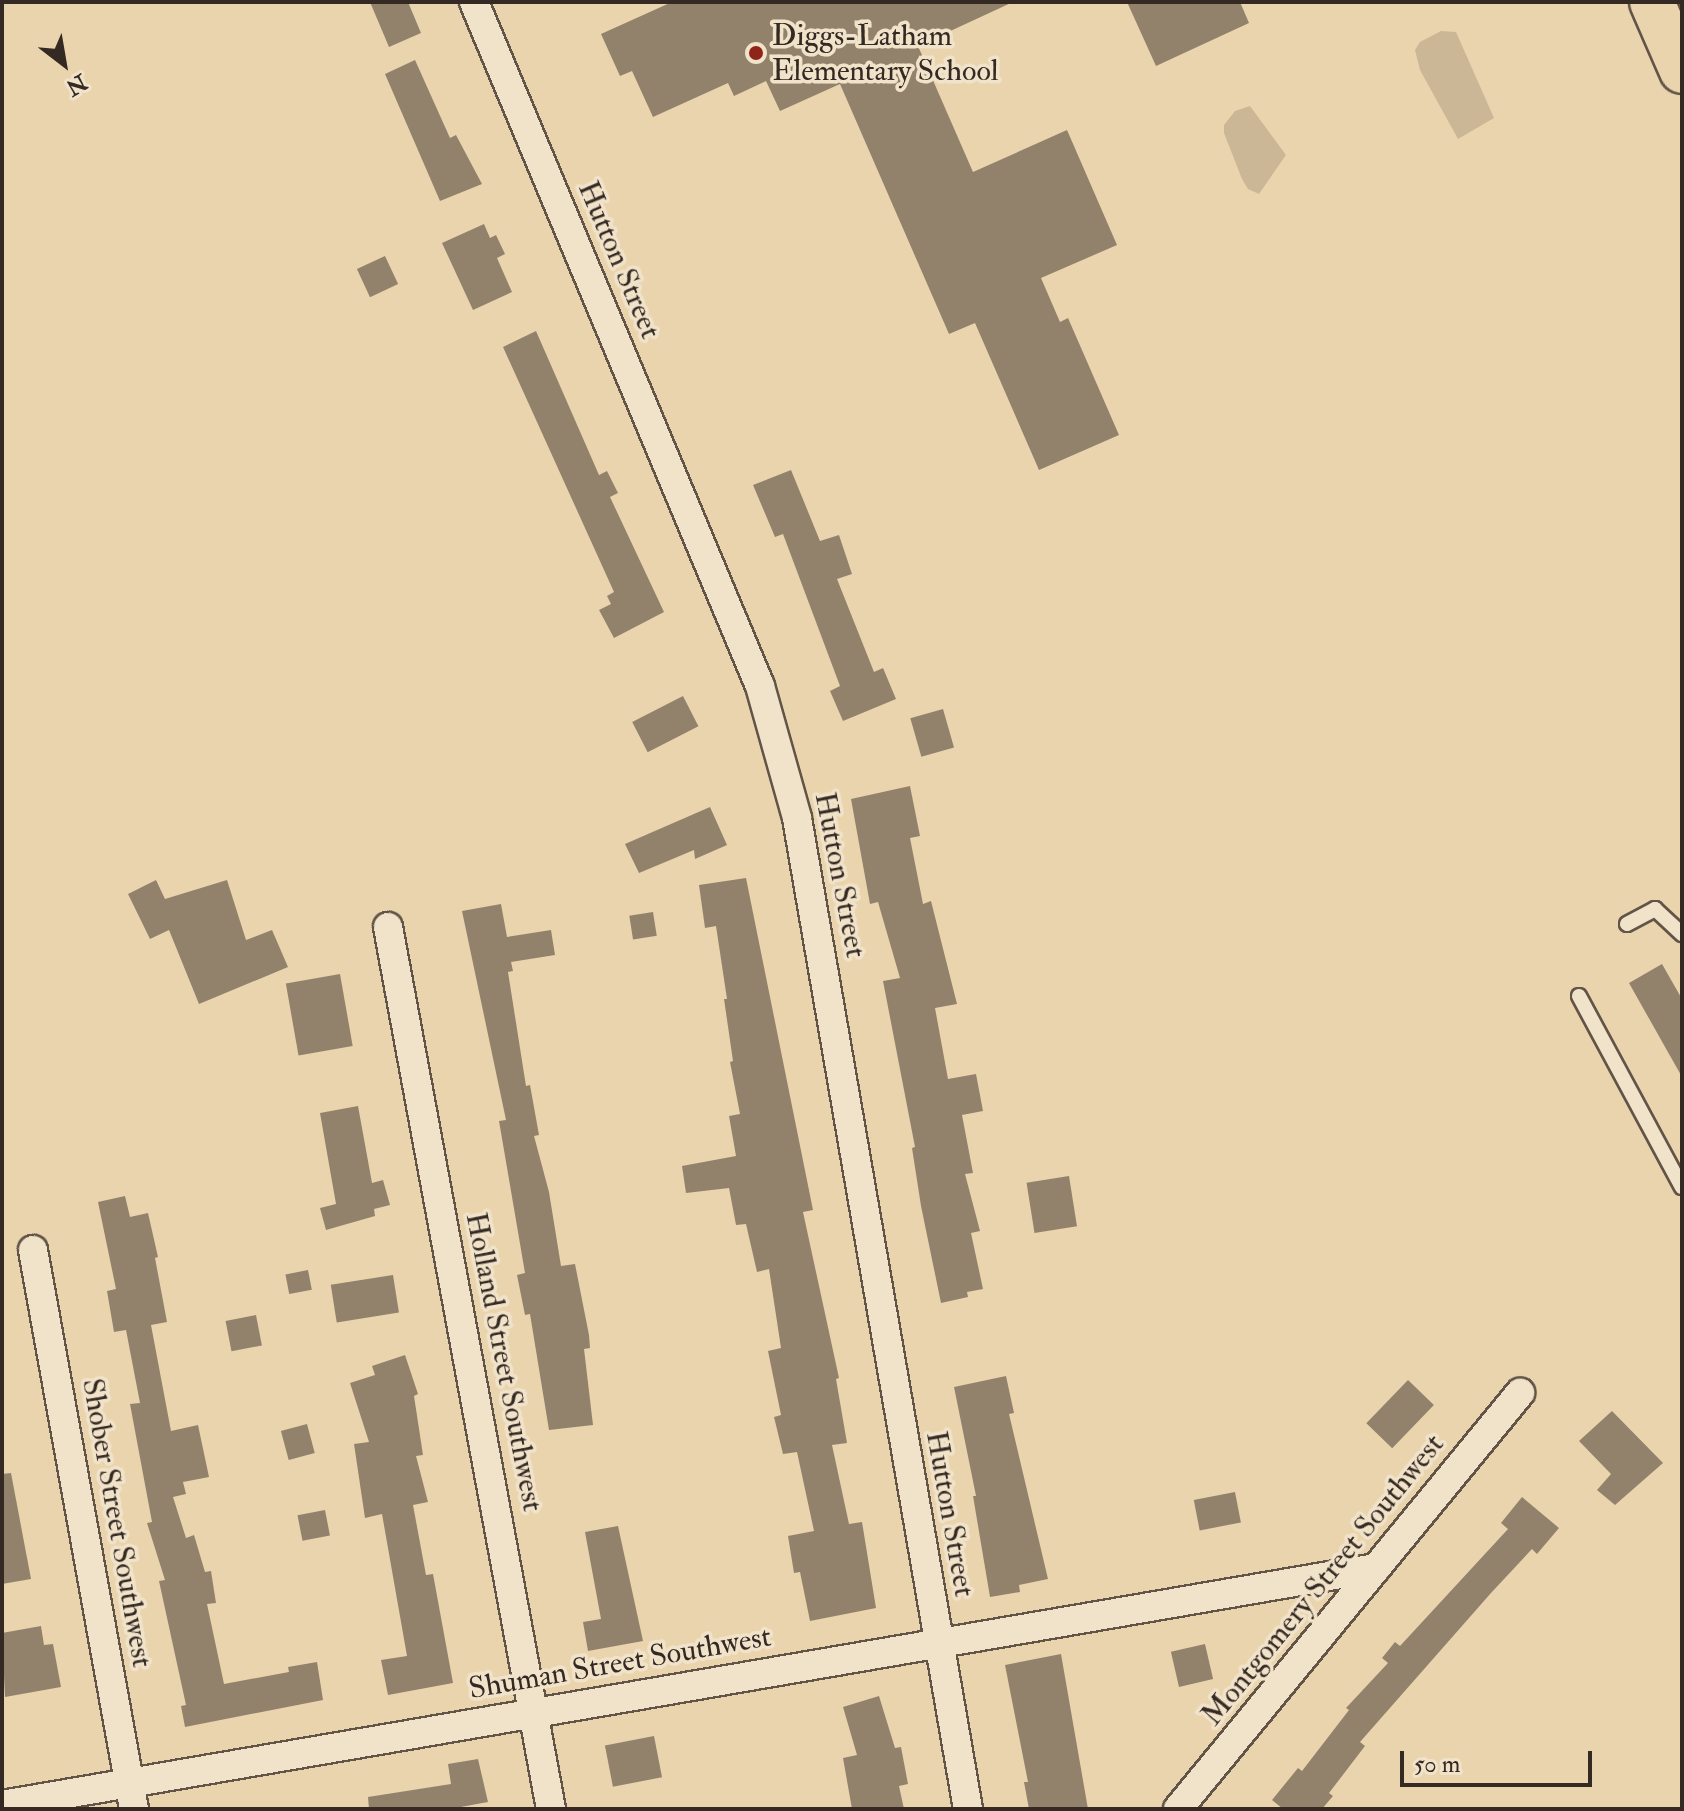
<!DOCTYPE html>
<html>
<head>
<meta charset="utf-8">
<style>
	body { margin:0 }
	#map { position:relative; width:1684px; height:1811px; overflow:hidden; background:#ead4ae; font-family:"IM FELL Double Pica",serif }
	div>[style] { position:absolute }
	.green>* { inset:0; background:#cbb796 }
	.building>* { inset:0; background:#93826b; transform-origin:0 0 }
	.roads { filter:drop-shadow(2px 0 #625446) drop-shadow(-2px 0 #625446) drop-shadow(0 2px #625446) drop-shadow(0 -2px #625446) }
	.lane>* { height:14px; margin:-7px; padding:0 7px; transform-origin:7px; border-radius:7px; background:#f1e3ca }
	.street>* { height:28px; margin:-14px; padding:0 14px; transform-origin:14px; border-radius:14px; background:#f1e3ca }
	.primary>* { height:44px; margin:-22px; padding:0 22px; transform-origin:22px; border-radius:22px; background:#ead4ae }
	.dots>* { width:22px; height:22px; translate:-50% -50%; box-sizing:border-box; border:4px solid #f1e3ca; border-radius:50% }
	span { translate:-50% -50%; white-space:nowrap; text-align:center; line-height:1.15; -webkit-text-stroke:7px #f1e3ca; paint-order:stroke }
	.poi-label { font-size:30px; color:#352a23 }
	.left { translate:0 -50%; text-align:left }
	.street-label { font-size:30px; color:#352a23 }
	.frame { position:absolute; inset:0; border:4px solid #352a23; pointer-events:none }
	.north { position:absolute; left:24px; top:24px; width:80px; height:80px; -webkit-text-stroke:6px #f1e3ca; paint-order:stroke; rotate:149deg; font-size:22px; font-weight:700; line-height:32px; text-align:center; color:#352a23 }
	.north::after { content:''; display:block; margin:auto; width:28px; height:36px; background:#352a23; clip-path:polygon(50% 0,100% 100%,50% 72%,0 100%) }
	.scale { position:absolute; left:1400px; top:1751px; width:192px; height:36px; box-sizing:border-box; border:4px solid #352a23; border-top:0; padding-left:10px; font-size:24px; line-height:28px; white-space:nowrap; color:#352a23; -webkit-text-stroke:6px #f1e3ca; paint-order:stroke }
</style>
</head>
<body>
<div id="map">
	<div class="green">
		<div style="clip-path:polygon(1441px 31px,1456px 32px,1494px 118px,1458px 139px,1420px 70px,1415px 50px,1420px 42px)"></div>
		<div style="clip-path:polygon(1250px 106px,1286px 155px,1259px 194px,1248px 189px,1242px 179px,1224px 133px,1224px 125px,1235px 111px)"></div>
	</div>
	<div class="building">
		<div style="clip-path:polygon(370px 2px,408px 2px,421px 33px,389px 47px)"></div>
		<div style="clip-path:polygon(672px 2px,1013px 2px,918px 46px,973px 172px,1067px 130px,1117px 245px,1041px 278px,1060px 322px,1068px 318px,1119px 435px,1039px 470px,975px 323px,949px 334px,840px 84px,780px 111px,766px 81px,734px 96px,728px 83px,653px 117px,632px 71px,620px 76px,601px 34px)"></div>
		<div style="clip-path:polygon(1127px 2px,1240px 2px,1249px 23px,1156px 66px)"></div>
		<div style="clip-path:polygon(415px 60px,450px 138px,456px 135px,482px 184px,440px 201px,385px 74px)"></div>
		<div style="clip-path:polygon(484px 224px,490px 238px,496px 235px,505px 254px,497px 258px,512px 292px,473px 310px,442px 243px)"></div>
		<div style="left:385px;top:256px;width:31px;height:31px;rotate:65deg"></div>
		<div style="clip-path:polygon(536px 331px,599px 475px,607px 471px,618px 493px,610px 497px,664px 612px,614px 638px,599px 610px,611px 604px,607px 596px,614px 592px,503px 347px)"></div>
		<div style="clip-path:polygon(791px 470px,820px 541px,839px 535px,852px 574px,837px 579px,874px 672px,883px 668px,896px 699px,843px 721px,830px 691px,840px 686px,783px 534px,775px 537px,753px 485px)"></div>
		<div style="left:683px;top:696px;width:34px;height:57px;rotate:63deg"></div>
		<div style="left:943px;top:709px;width:40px;height:34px;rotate:74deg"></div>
		<div style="clip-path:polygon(910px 786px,920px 836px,910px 838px,923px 904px,931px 901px,957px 1004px,935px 1008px,948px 1079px,976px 1074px,983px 1111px,962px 1115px,973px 1173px,965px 1174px,980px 1231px,971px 1233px,983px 1289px,967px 1292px,968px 1297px,941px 1303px,921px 1206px,912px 1148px,915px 1147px,883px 981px,900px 978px,878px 902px,870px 904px,851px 799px)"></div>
		<div style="clip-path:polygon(710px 807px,727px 845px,695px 859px,694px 850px,639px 873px,625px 844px)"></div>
		<div style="clip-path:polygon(746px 878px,813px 1210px,803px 1212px,839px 1378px,836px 1379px,847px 1443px,832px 1445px,849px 1524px,862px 1522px,876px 1608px,810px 1621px,800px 1572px,794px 1573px,788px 1536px,814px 1531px,797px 1452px,783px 1454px,774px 1417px,781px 1415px,768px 1351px,781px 1348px,769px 1269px,757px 1272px,746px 1224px,736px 1225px,729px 1188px,686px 1193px,682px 1166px,736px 1156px,729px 1116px,740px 1114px,730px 1062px,733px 1061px,724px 999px,727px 999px,716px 926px,705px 928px,699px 885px)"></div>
		<div style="clip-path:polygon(156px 880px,165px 899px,227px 880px,246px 940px,272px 930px,288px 967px,199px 1004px,169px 930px,150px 939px,128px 894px)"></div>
		<div style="clip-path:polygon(501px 904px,507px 937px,551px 930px,555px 955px,511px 962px,513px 971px,508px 972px,526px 1086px,530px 1085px,539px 1135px,534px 1136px,549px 1192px,561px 1266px,575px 1264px,589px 1335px,590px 1348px,584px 1349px,593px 1425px,549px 1430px,530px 1314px,525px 1315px,517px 1275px,525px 1273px,499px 1121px,506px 1120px,462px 911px)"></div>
		<div style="left:653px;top:912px;width:24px;height:24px;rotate:81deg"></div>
		<div style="clip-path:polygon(1662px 964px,1682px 999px,1682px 1077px,1629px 983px)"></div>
		<div style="left:340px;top:974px;width:73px;height:55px;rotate:80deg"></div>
		<div style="clip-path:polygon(358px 1106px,372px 1183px,383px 1180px,390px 1205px,374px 1209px,375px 1216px,326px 1230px,320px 1208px,336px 1204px,320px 1113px)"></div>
		<div style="left:1069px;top:1176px;width:51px;height:43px;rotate:81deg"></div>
		<div style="clip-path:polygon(125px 1196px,130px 1217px,148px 1213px,158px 1257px,155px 1258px,167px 1322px,151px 1325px,171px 1431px,198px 1425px,209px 1477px,183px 1482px,186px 1494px,173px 1497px,186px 1538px,194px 1535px,205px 1572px,211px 1571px,216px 1603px,207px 1604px,224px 1684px,289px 1672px,288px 1667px,317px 1662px,323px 1700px,185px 1727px,181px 1706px,186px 1705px,159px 1581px,165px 1580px,147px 1523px,152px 1522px,130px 1404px,140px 1403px,126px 1330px,114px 1332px,107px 1291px,116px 1289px,98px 1202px)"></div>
		<div style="left:308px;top:1270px;width:20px;height:23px;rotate:79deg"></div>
		<div style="left:393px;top:1275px;width:38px;height:63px;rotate:81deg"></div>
		<div style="left:256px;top:1315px;width:31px;height:31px;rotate:79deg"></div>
		<div style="clip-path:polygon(405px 1355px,418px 1394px,414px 1396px,423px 1455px,416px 1456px,428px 1502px,413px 1505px,426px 1575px,433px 1574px,453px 1683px,388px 1695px,381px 1660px,407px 1656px,382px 1514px,365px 1518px,354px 1444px,369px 1442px,350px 1383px,375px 1375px,372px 1366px)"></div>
		<div style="clip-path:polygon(1006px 1376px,1014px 1413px,1009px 1414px,1048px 1579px,1019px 1585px,1020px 1592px,990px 1597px,973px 1496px,976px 1496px,954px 1387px)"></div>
		<div style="left:1408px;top:1380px;width:36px;height:60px;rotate:44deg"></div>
		<div style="clip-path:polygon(1612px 1411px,1663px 1463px,1615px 1505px,1597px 1490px,1611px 1474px,1579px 1441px)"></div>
		<div style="left:307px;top:1424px;width:30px;height:27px;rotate:75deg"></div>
		<div style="clip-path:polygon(11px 1473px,31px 1579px,2px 1584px,2px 1474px)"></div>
		<div style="left:1235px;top:1492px;width:31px;height:42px;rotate:79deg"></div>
		<div style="clip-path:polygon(1522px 1497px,1559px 1528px,1537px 1554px,1532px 1549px,1491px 1593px,1360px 1742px,1365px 1746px,1329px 1793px,1333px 1796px,1322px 1809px,1283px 1809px,1272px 1800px,1298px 1768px,1302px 1771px,1349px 1710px,1346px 1708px,1388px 1663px,1382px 1658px,1395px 1642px,1400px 1646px,1508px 1529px,1501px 1523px)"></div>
		<div style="left:325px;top:1510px;width:26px;height:28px;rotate:79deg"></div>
		<div style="clip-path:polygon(618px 1526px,643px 1641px,588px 1651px,583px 1622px,601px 1619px,585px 1532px)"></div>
		<div style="clip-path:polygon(41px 1626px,44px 1645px,53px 1644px,61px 1687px,5px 1697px,2px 1633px)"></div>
		<div style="left:1205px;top:1644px;width:36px;height:35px;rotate:77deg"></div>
		<div style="clip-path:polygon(1061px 1654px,1088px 1809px,1029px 1809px,1024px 1782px,1028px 1782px,1005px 1665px)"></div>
		<div style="clip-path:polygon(879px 1696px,895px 1748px,901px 1747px,908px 1784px,899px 1786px,904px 1809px,852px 1809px,843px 1758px,857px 1755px,843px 1707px)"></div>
		<div style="left:654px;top:1736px;width:42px;height:50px;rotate:79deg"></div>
		<div style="clip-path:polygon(478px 1759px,488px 1802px,450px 1809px,369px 1809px,368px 1797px,451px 1784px,448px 1764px)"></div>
	</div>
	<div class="roads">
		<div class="lane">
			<div style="left:1627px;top:924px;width:32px;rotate:-28deg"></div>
			<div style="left:1655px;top:909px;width:37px;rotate:43deg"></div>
			<div style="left:1579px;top:996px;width:217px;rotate:61.7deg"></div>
		</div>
		<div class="street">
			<div style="left:474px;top:2px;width:741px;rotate:67.31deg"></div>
			<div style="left:760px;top:686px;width:137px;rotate:74.3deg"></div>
			<div style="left:797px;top:818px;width:1006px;rotate:80.21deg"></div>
			<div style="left:388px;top:927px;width:897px;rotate:79.53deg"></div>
			<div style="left:33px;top:1250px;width:568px;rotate:79.76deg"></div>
			<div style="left:2px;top:1805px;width:1394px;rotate:-9.79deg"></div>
			<div style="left:1178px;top:1809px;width:539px;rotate:-50.58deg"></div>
		</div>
		<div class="primary">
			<div style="left:1652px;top:2px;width:75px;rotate:66.5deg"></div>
		</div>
	</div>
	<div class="dots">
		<div style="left:756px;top:53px;background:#8f2418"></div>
	</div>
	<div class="poi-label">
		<span class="left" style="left:772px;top:53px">Diggs-Latham<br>Elementary School</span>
	</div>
	<div class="street-label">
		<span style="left:619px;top:260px;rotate:67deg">Hutton Street</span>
		<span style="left:840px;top:875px;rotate:79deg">Hutton Street</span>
		<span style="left:504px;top:1362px;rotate:79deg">Holland Street Southwest</span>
		<span style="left:950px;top:1514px;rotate:80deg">Hutton Street</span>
		<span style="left:117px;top:1523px;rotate:80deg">Shober Street Southwest</span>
		<span style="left:1323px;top:1580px;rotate:-51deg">Montgomery Street Southwest</span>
		<span style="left:620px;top:1663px;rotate:-10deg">Shuman Street Southwest</span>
	</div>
	<div class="frame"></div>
	<div class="north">N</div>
	<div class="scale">50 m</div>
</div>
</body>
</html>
